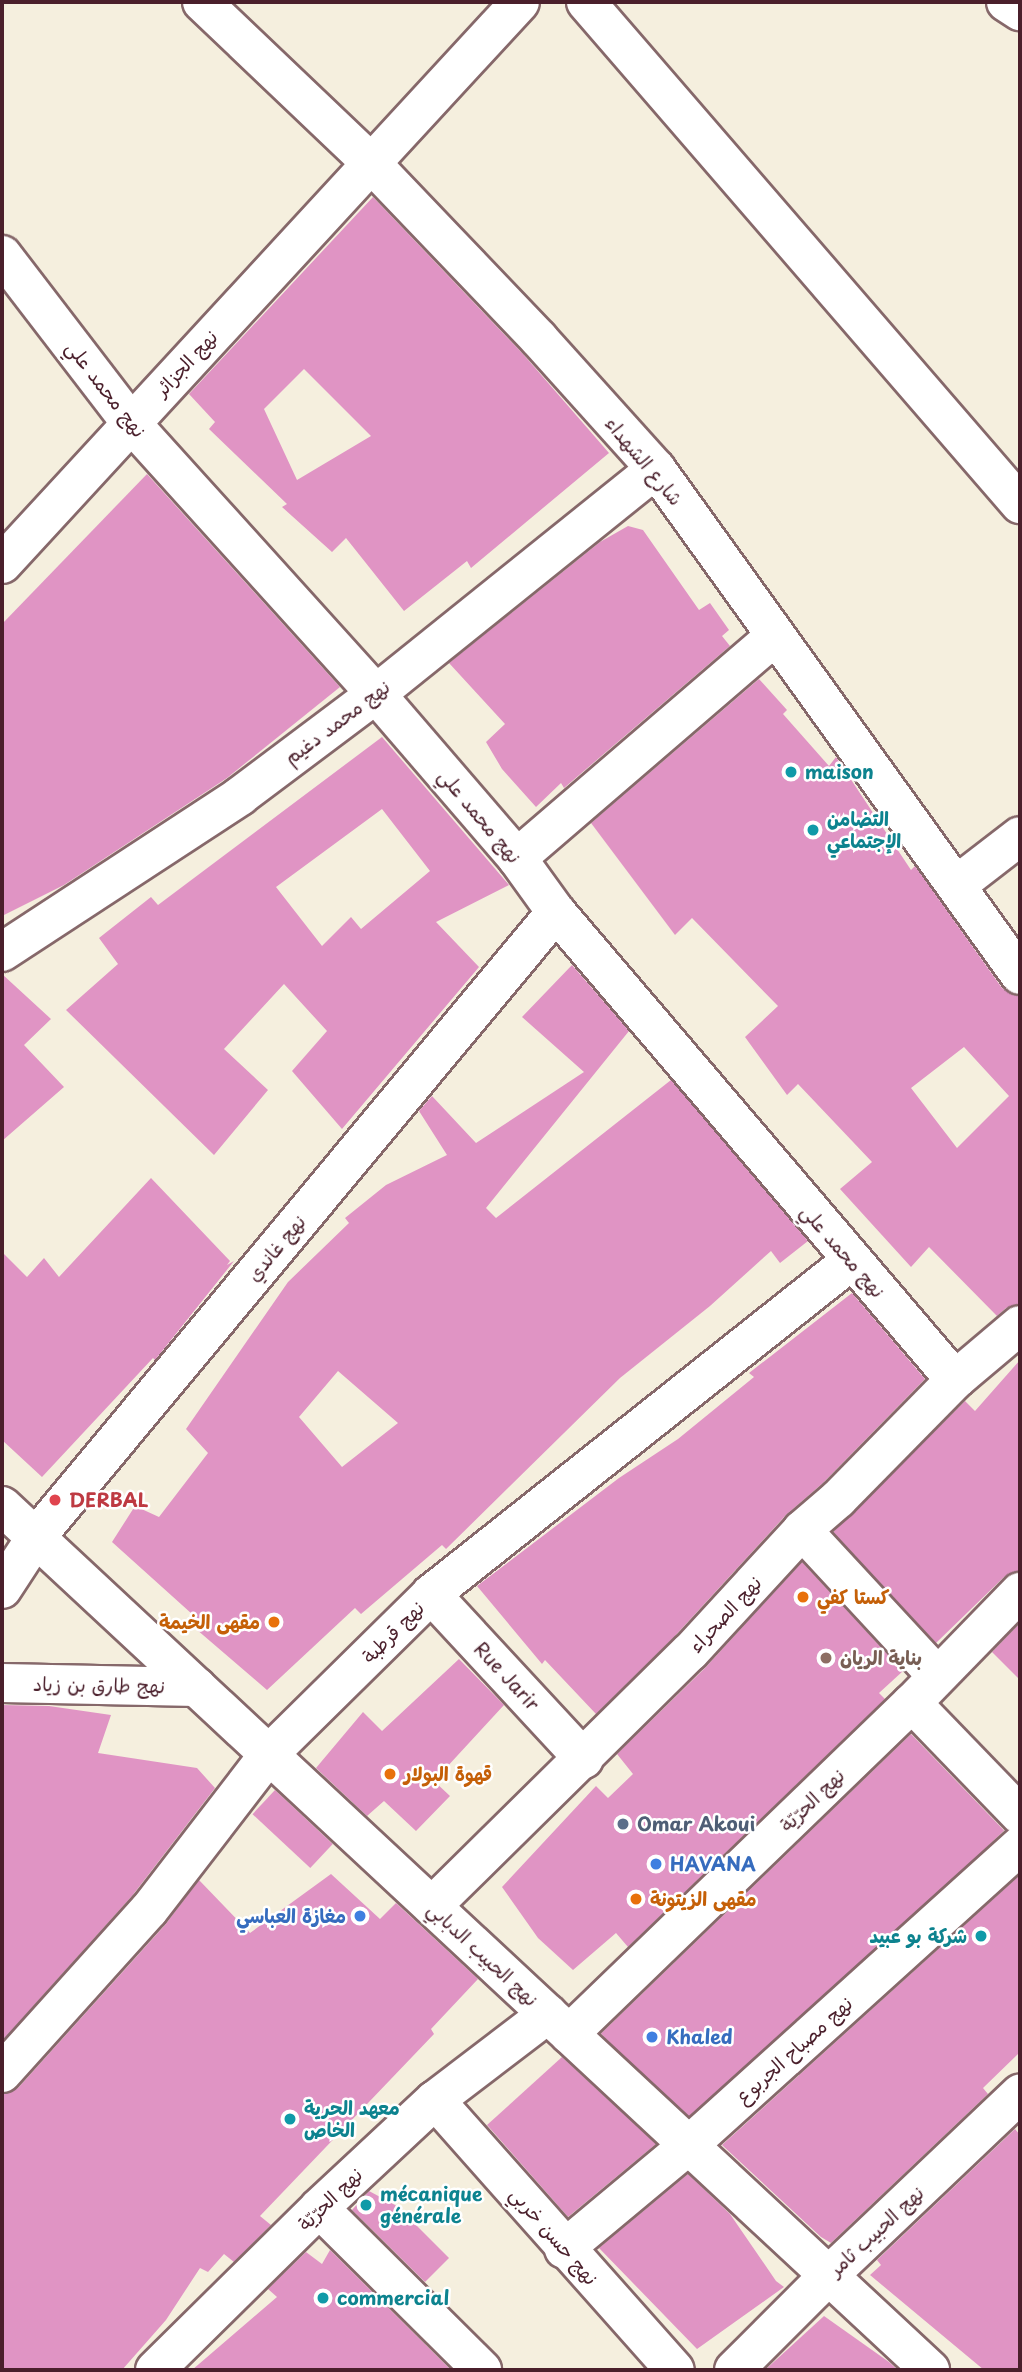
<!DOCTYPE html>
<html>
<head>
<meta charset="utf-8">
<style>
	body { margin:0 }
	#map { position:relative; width:1022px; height:2372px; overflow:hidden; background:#f5efde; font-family:"Playpen Sans","Playpen Sans Arabic",sans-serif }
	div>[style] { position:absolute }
	.building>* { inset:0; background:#e094c4; transform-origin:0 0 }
	.roads { filter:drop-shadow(2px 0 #86686a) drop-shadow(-2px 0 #86686a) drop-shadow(0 2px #86686a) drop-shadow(0 -2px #86686a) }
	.street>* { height:38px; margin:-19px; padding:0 19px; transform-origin:19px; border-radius:19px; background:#fff }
	.secondary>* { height:38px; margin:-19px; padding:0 19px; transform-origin:19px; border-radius:19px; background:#fff }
	.dots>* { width:19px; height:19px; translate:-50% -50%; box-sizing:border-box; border:4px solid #fff; border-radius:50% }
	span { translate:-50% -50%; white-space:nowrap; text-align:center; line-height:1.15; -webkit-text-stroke:5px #fff; paint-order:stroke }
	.street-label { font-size:19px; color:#4a1f2b }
	.culture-label { font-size:19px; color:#0d838f; font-weight:700 }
	.left { translate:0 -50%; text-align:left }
	.right { translate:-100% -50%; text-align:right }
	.health-label { font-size:19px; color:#be3a42; font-weight:700 }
	.food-label { font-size:19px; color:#c56008; font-weight:700 }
	.education-label { font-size:19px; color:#785e54; font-weight:700 }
	.service-label { font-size:19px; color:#4e5e75; font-weight:700 }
	.shop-label { font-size:19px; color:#366cbe; font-weight:700 }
	.frame { position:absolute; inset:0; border:4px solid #4a1f2b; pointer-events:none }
</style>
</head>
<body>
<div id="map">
	<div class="building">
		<div style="clip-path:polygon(evenodd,373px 197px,523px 354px,609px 453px,471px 568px,467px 561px,404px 611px,346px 538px,332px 552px,282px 507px,287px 504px,209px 429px,215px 422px,189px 394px,373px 197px,304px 369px,371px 436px,297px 480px,264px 409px,304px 369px)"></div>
		<div style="clip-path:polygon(147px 474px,340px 687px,227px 778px,64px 885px,2px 916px,2px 624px)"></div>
		<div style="clip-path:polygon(628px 526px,643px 530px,699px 610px,710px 603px,729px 630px,722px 636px,730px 646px,564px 788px,561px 783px,536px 807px,502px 769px,486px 742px,505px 724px,449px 663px,600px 542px)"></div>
		<div style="clip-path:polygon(evenodd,759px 679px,787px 710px,783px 714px,829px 766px,836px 757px,911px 870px,915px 866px,1002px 988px,1020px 997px,1020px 1304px,1006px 1308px,997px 1316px,929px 1247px,911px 1267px,840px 1189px,872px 1162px,798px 1084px,787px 1095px,745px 1037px,778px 1006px,692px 918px,675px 935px,591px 823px,759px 679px,964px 1047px,1009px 1096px,957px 1148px,911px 1088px,964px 1047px)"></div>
		<div style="clip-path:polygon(evenodd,382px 737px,509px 885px,436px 922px,479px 967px,342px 1129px,292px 1071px,327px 1031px,284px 984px,224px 1049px,268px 1090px,214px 1155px,66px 1010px,118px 964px,99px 938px,151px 897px,158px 905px,382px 737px,382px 809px,430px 871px,361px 929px,351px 917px,322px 946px,276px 887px,382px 809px)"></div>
		<div style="clip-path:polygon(evenodd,572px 965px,629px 1031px,486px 1208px,496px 1218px,671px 1080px,808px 1241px,780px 1263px,771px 1251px,710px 1306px,620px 1378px,446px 1549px,442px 1545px,361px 1614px,355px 1608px,267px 1690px,196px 1629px,202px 1623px,112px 1542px,135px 1506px,159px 1517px,208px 1453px,186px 1429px,288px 1282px,349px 1223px,345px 1218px,386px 1185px,447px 1155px,419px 1111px,432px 1096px,476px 1143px,584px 1072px,522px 1017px,572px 965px,338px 1371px,398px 1423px,342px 1467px,299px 1417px,338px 1371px)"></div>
		<div style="clip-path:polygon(2px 974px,51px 1019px,24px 1045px,64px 1087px,2px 1141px)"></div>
		<div style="clip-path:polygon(151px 1178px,230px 1261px,227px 1265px,234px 1261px,155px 1360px,153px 1358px,42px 1477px,2px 1440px,2px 1252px,27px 1277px,44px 1258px,59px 1277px)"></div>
		<div style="clip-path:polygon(852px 1293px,925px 1379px,823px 1483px,786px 1515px,674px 1637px,596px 1714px,545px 1660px,542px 1664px,477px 1586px,619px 1478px,678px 1439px,754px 1377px,749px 1373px)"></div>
		<div style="clip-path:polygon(1020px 1360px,1020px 1571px,1004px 1577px,936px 1643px,833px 1532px,965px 1401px,975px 1411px)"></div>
		<div style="clip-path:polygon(802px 1562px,903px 1671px,879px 1693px,885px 1699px,628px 1947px,616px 1933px,573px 1970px,538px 1938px,502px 1887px,596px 1786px,608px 1798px,633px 1774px,617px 1754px,705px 1668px)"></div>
		<div style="clip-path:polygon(1020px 1623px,1020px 1680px,992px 1652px)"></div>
		<div style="clip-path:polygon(459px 1659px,504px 1705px,434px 1781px,450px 1796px,416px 1831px,384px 1801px,367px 1816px,316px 1768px,363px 1712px,382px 1731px)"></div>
		<div style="clip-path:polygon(2px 1705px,49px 1706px,111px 1715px,98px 1753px,197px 1768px,215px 1788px,132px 1896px,2px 2041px)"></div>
		<div style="left:911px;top:1734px;width:134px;height:431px;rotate:46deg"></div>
		<div style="left:275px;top:1790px;width:79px;height:33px;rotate:43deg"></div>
		<div style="clip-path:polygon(331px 1874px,380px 1919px,396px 1903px,478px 1979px,431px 2029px,434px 2034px,260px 2216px,271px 2225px,234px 2262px,224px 2254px,208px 2272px,200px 2268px,166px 2320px,122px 2370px,2px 2370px,2px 2094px,18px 2088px,165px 1925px,199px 1880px,250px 1933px)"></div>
		<div style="clip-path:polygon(1020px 1875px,1020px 2052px,983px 2088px,988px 2094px,831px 2243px,821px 2237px,722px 2145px)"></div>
		<div style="clip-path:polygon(562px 2057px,656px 2144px,568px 2217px,487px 2125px)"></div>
		<div style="clip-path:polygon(1015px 2129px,1020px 2135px,1020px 2370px,984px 2370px,870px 2275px,881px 2265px,877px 2260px)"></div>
		<div style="clip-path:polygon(688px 2174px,730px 2214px,776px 2281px,784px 2287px,697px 2349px,599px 2248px)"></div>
		<div style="clip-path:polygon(369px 2191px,397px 2206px,449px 2258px,425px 2282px,352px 2210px)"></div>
		<div style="clip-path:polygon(330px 2250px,451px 2370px,192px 2370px,277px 2297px,268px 2289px,306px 2252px,322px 2264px)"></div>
		<div style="clip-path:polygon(824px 2316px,889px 2362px,898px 2370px,765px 2370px)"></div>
	</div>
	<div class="roads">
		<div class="street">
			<div style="left:586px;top:2px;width:664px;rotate:49.16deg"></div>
			<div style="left:1006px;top:2px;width:17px;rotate:33deg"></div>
			<div style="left:2px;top:255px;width:212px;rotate:52.5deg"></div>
			<div style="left:131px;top:423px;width:365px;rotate:47.9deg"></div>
			<div style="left:376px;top:694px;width:216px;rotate:49.3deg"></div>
			<div style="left:517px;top:858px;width:67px;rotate:54.2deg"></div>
			<div style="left:556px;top:912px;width:615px;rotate:49.55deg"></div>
			<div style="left:2px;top:564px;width:764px;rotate:-47.33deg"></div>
			<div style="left:517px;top:858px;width:340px;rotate:-40.7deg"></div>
			<div style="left:958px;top:884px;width:78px;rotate:-37.7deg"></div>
			<div style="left:2px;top:952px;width:285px;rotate:-33.2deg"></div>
			<div style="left:240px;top:796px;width:170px;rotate:-36.9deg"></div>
			<div style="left:376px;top:694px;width:359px;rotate:-38.8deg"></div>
			<div style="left:2px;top:1506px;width:1268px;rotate:42.95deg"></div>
			<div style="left:802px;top:1530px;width:199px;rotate:47.2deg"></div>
			<div style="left:2px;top:1589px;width:62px;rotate:-56.8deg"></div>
			<div style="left:36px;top:1537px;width:813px;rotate:-50.24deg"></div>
			<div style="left:431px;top:1594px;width:225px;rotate:47.2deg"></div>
			<div style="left:2px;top:1683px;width:195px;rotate:1.2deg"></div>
			<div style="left:912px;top:1703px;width:156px;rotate:46deg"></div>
			<div style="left:432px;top:1906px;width:362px;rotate:-44.6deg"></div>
			<div style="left:690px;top:1652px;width:166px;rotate:-47.4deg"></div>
			<div style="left:802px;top:1530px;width:48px;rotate:-40.7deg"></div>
			<div style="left:838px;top:1499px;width:167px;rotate:-45.5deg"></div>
			<div style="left:955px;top:1380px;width:85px;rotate:-40.2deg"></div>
			<div style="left:569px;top:2034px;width:477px;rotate:-44deg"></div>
			<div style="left:912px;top:1703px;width:155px;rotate:-45.8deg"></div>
			<div style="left:2px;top:2073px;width:219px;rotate:-48deg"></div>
			<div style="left:149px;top:1910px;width:197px;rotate:-52.4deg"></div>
			<div style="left:269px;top:1754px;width:228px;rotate:-44.6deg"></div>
			<div style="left:431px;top:1594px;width:536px;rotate:-38.41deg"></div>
			<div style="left:435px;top:2100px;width:361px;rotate:48.4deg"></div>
			<div style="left:319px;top:2208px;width:230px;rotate:44.8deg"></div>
			<div style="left:564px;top:2249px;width:163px;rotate:-39.8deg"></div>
			<div style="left:689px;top:2145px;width:446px;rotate:-42.1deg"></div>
			<div style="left:155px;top:2370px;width:231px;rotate:-44.6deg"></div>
			<div style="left:319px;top:2208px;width:158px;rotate:-43deg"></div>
			<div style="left:435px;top:2100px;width:142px;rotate:-37.3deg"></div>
			<div style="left:734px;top:2370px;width:133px;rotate:-45deg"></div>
			<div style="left:828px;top:2276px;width:265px;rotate:-43.5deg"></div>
		</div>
		<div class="secondary">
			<div style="left:202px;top:2px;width:232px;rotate:43.6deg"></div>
			<div style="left:370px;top:162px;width:245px;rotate:46.3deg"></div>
			<div style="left:539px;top:339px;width:175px;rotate:48deg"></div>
			<div style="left:656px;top:469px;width:623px;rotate:54.27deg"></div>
		</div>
	</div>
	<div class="dots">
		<div style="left:791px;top:772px;background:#0f9aa8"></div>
		<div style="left:813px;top:830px;background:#0f9aa8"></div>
		<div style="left:55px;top:1500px;background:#e0444e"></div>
		<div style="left:803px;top:1597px;background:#e8710a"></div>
		<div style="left:274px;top:1622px;background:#e8710a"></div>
		<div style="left:826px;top:1658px;background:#8d6e63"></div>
		<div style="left:390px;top:1774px;background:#e8710a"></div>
		<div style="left:623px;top:1824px;background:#5c6f8a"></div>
		<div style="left:656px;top:1864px;background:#3f7fe0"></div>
		<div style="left:636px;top:1899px;background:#e8710a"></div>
		<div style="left:360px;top:1916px;background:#3f7fe0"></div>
		<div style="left:981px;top:1936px;background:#0f9aa8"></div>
		<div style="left:652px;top:2037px;background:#3f7fe0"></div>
		<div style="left:290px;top:2119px;background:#0f9aa8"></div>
		<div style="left:366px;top:2205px;background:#0f9aa8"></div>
		<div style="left:323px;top:2298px;background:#0f9aa8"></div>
	</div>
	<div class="street-label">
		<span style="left:186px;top:363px;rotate:-47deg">نهج الجزائر</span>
		<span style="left:106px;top:389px;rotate:52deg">نهج محمد علي</span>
		<span style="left:644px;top:461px;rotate:50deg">شارع الشهداء</span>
		<span style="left:337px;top:722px;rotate:-37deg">نهج محمد دغيم</span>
		<span style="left:480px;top:816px;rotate:50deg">نهج محمد علي</span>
		<span style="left:276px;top:1248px;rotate:-50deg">نهج غاندي</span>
		<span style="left:843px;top:1251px;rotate:49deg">نهج محمد علي</span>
		<span style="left:725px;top:1614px;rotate:-47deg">نهج الصحراء</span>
		<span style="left:393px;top:1632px;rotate:-45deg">نهج قرطبة</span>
		<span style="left:507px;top:1676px;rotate:47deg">Rue Jarir</span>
		<span style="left:99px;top:1685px;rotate:1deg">نهج طارق بن زياد</span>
		<span style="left:812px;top:1800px;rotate:-44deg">نهج الحرّيّة</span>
		<span style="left:483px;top:1954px;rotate:43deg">نهج الحبيب الدبابي</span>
		<span style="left:794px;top:2050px;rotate:-42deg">نهج مصباح الجربوع</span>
		<span style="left:330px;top:2199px;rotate:-44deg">نهج الحرّيّة</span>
		<span style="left:876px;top:2231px;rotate:-43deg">نهج الحبيب ثامر</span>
		<span style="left:554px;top:2236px;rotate:49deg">نهج حسن خربي</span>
	</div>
	<div class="culture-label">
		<span class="left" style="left:805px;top:772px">maison</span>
		<span class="left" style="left:827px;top:830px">التضامن<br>الإجتماعي</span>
		<span class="right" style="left:967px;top:1936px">شركة بو عبيد</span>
		<span class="left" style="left:304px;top:2119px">معهد الحرية<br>الخاص</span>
		<span class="left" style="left:380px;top:2205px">mécanique<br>générale</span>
		<span class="left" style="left:337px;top:2298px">commercial</span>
	</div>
	<div class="health-label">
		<span class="left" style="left:69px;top:1500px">DERBAL</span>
	</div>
	<div class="food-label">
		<span class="left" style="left:817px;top:1597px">كستا كفي</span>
		<span class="right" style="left:260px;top:1622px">مقهى الخيمة</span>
		<span class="left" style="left:404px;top:1774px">قهوة البولار</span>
		<span class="left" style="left:650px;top:1899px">مقهى الزيتونة</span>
	</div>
	<div class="education-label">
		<span class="left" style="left:840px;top:1658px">بناية الريان</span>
	</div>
	<div class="service-label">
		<span class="left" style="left:637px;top:1824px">Omar Akoui</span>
	</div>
	<div class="shop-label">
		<span class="left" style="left:670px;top:1864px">HAVANA</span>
		<span class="right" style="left:346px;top:1916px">مغازة العباسي</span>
		<span class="left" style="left:666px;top:2037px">Khaled</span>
	</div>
	<div class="frame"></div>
</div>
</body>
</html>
